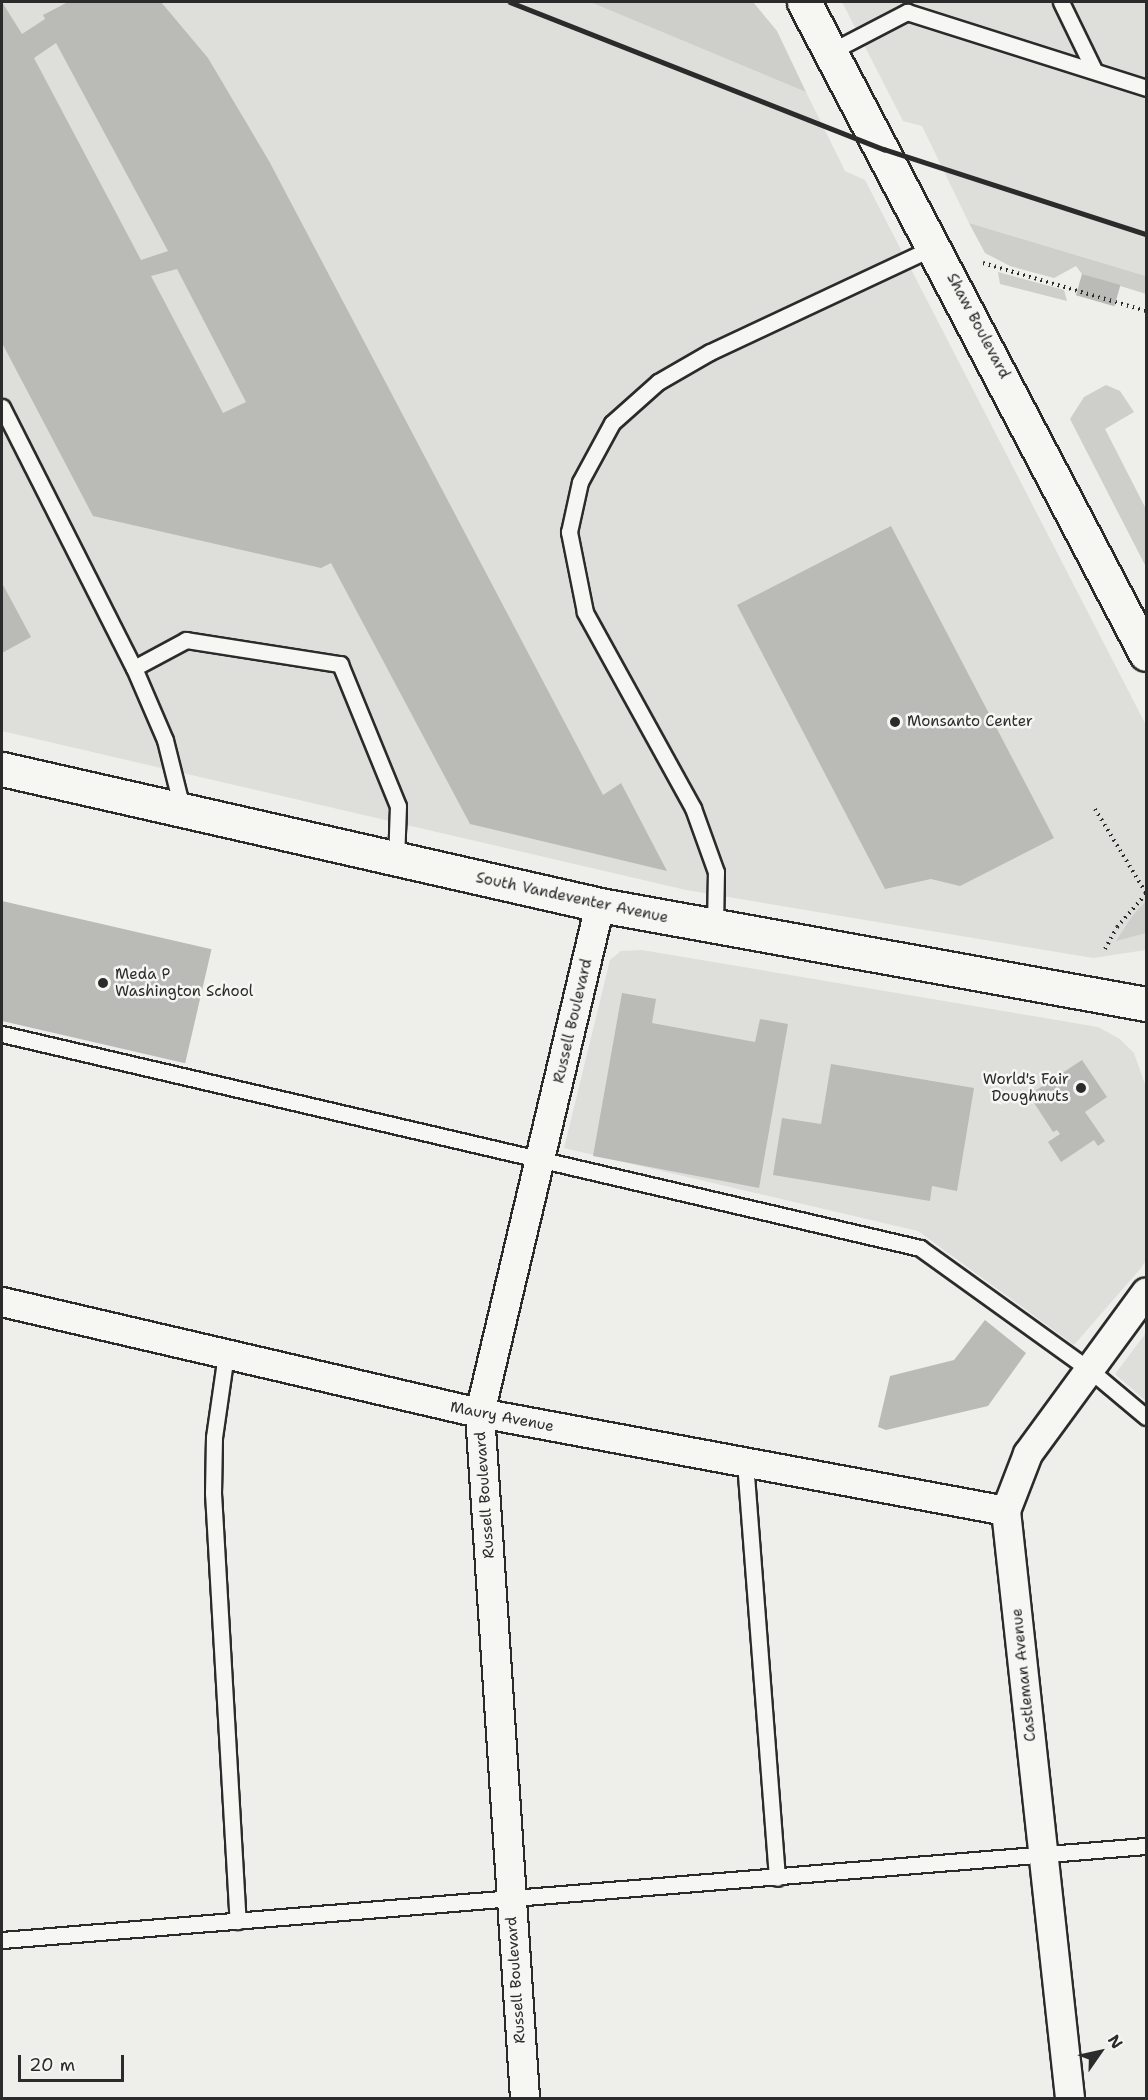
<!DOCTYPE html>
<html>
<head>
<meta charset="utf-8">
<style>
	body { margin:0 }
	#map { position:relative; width:1148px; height:2100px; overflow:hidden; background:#eeeeea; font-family:"Shantell Sans",sans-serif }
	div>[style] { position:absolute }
	.built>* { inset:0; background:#dededb }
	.green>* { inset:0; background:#cececa }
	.building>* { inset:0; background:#babab7; transform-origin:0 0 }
	.path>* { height:4px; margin-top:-2px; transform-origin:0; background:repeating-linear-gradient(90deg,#2b2b2b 0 1.5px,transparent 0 6px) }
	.roads { filter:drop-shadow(2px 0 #2b2b2b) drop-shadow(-2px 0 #2b2b2b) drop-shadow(0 2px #2b2b2b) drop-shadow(0 -2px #2b2b2b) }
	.service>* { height:15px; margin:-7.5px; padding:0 7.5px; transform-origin:7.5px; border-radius:7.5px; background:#f6f6f2 }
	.minor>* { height:28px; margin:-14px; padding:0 14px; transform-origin:14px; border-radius:14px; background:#f6f6f2 }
	.secondary>* { height:33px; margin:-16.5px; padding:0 16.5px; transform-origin:16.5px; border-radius:16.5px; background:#f6f6f2 }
	.rail>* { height:4.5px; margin:-2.25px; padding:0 2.25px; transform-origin:2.25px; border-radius:2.25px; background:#2b2b2b }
	.dots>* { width:16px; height:16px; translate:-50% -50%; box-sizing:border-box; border:3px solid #f6f6f2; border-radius:50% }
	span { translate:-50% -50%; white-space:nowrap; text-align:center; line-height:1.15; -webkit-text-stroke:5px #f6f6f2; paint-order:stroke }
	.street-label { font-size:15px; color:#2b2b2b }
	.poi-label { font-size:15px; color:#2b2b2b }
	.left { translate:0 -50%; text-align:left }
	.right { translate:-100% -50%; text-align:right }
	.frame { position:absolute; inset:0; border:3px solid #2b2b2b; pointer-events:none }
	.north { position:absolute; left:1070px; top:2022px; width:60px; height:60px; -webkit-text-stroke:4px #f6f6f2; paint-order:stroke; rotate:56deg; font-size:16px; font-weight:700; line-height:24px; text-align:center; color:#2b2b2b }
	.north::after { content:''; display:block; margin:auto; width:21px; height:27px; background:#2b2b2b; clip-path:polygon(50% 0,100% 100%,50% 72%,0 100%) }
	.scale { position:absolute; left:18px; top:2055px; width:106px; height:27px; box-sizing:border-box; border:3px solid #2b2b2b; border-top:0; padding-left:8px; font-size:18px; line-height:21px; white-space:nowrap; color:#2b2b2b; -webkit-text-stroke:4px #f6f6f2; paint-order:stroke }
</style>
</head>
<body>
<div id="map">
	<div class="built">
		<div style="clip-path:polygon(2px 2px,590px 2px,806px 92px,845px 171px,865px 180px,1146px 725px,1146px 950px,1093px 958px,686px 890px,2px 731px)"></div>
		<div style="clip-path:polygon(842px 2px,1146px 2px,1146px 276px,969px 223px,922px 126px,903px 121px)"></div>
		<div style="clip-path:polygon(642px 950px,1098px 1027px,1120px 1039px,1134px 1053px,1146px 1087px,1146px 1260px,1141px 1268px,1074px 1345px,918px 1231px,564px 1148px,610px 960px,621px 951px)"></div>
		<div style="clip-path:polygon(1146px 1333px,1146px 1401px,1115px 1374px)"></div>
	</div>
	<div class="green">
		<div style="clip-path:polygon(590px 2px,753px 2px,777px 31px,806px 92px)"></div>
		<div style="clip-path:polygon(969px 223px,1146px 276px,1146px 294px,1082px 274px,1076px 266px,1054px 278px,1010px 266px,985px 253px)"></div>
		<div style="clip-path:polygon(998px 272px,1064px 290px,1067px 301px,1000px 284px)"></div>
		<div style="clip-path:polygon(1106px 385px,1120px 391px,1134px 412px,1105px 429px,1146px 509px,1146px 567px,1070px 419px,1084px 397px)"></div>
		<div style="clip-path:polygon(1146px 901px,1146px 933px,1116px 941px,1133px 915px)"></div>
	</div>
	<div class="building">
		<div style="clip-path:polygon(evenodd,2px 2px,22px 34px,45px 19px,43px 15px,68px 2px,161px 2px,208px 58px,269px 161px,603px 795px,621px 783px,667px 871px,470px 824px,331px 563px,321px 568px,93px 516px,2px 343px,2px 2px,56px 43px,168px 251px,141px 260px,34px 58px,56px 43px,2px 2px,177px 269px,246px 402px,223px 413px,151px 276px,177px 269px)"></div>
		<div style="left:1082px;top:274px;width:40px;height:22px;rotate:16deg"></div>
		<div style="clip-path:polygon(891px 526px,1054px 838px,960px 886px,931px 879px,885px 889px,737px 605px)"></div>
		<div style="clip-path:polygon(2px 583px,31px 637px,2px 653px)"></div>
		<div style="left:2px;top:901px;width:215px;height:117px;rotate:13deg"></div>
		<div style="clip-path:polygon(622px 993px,656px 999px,652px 1023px,755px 1042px,760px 1019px,788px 1024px,759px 1188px,593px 1156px)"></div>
		<div style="clip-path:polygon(1082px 1060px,1107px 1097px,1085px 1112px,1105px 1141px,1098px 1146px,1094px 1140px,1061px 1162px,1048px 1142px,1060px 1134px,1057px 1130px,1053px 1132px,1029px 1095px)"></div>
		<div style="clip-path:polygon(831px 1064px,974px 1088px,957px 1191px,932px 1186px,930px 1201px,773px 1175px,782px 1118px,821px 1124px)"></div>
		<div style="clip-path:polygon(985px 1320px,1026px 1353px,988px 1406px,886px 1430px,878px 1427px,890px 1376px,954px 1360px)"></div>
	</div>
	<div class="path">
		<div style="left:983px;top:263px;width:170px;rotate:16.4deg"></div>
		<div style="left:1095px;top:809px;width:98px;rotate:58.7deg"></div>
		<div style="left:1105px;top:949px;width:25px;rotate:-61deg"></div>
		<div style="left:1117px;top:927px;width:44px;rotate:-48.7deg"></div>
	</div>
	<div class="roads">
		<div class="service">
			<div style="left:1061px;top:2px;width:76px;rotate:64.1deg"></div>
			<div style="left:832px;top:51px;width:85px;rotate:-27.5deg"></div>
			<div style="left:907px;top:12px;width:251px;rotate:17.6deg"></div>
			<div style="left:2px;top:407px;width:292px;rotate:63.2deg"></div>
			<div style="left:134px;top:668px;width:78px;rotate:66.7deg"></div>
			<div style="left:165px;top:740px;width:74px;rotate:76deg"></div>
			<div style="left:134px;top:668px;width:59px;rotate:-28.3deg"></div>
			<div style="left:186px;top:640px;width:156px;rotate:8.9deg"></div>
			<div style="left:340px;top:664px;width:153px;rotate:67.8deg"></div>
			<div style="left:398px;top:806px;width:54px;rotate:92.1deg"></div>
			<div style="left:715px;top:927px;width:55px;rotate:-89deg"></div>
			<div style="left:716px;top:872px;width:68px;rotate:-109.8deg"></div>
			<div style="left:693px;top:808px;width:224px;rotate:-118.9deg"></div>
			<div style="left:585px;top:612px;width:82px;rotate:-101.3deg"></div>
			<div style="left:569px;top:532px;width:51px;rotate:-77.6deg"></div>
			<div style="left:580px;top:482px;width:67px;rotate:-61.5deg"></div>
			<div style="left:612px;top:423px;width:62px;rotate:-41.7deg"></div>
			<div style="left:658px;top:382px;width:60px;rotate:-30deg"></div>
			<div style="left:710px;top:352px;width:250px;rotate:-25.1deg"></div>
			<div style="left:2px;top:1034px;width:943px;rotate:13.12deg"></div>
			<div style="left:920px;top:1248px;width:209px;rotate:35.7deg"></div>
			<div style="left:1090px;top:1370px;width:73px;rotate:40deg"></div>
			<div style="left:226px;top:1354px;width:84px;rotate:98.2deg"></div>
			<div style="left:214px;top:1437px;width:56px;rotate:91deg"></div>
			<div style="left:213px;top:1493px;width:429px;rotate:86.7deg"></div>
			<div style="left:745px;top:1462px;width:417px;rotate:85.6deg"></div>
			<div style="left:2px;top:1940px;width:1148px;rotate:-4.7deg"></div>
		</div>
		<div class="minor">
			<div style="left:2px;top:1302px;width:491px;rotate:13.1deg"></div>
			<div style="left:480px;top:1413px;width:535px;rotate:10.55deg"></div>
			<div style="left:525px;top:2098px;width:686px;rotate:-93.76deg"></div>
			<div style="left:480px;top:1413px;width:522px;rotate:-76.71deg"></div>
			<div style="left:1070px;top:2098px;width:590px;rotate:-96.22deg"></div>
			<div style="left:1006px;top:1511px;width:61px;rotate:-68.9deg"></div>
			<div style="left:1028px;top:1454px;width:200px;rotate:-53.8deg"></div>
		</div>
		<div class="secondary">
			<div style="left:804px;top:2px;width:736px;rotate:62.32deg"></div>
			<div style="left:2px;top:769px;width:613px;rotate:12.81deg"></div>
			<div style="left:600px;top:905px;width:555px;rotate:10.28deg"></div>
		</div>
	</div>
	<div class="rail">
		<div style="left:510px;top:2px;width:402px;rotate:21.5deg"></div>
		<div style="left:884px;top:149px;width:275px;rotate:18deg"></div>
	</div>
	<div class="dots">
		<div style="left:895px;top:722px;background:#2b2b2b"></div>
		<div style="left:103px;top:983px;background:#2b2b2b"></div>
		<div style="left:1081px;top:1088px;background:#2b2b2b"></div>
	</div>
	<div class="street-label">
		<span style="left:978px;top:326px;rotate:62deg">Shaw Boulevard</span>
		<span style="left:572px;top:898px;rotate:12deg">South Vandeventer Avenue</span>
		<span style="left:573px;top:1021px;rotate:-77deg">Russell Boulevard</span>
		<span style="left:502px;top:1417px;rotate:11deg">Maury Avenue</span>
		<span style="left:485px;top:1495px;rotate:-94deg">Russell Boulevard</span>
		<span style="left:1024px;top:1675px;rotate:-96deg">Castleman Avenue</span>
		<span style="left:516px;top:1980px;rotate:-94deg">Russell Boulevard</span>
	</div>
	<div class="poi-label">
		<span class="left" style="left:907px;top:722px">Monsanto Center</span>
		<span class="left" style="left:115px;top:983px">Meda P<br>Washington School</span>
		<span class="right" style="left:1069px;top:1088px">World's Fair<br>Doughnuts</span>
	</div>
	<div class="frame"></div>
	<div class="north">N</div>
	<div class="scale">20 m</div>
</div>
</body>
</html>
